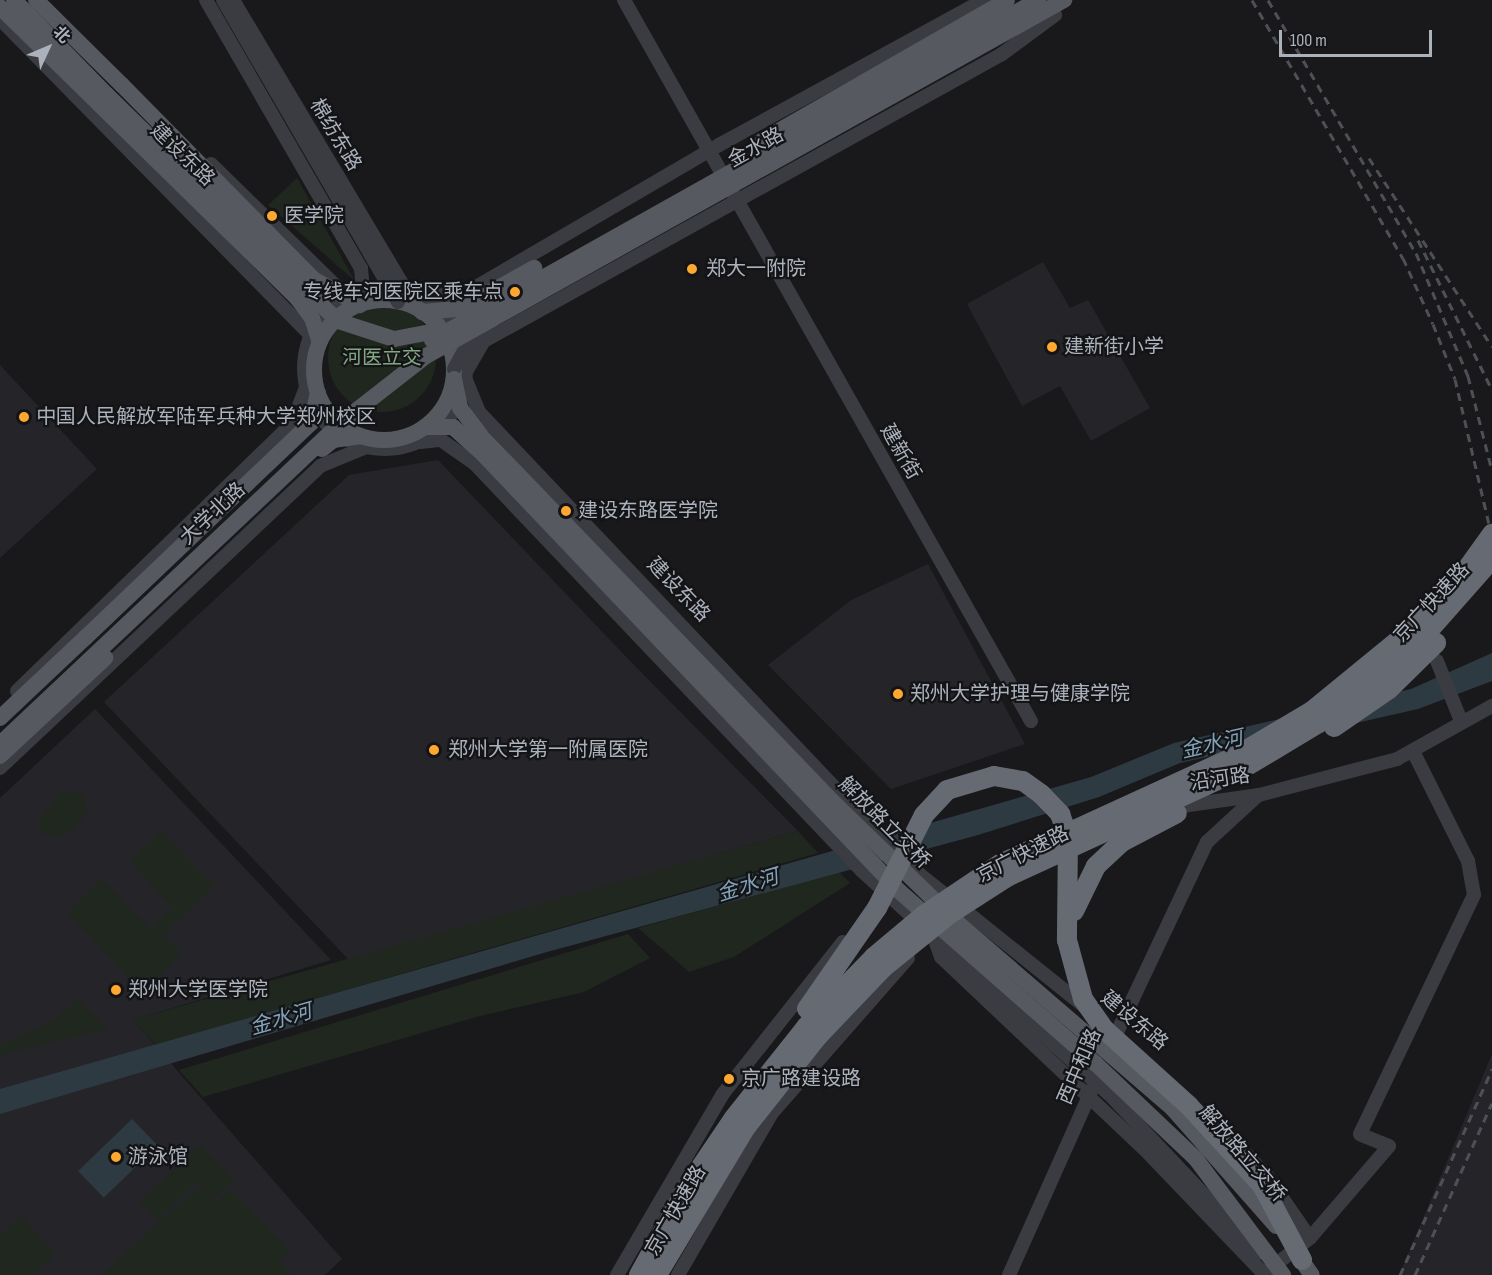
<!DOCTYPE html>
<html>
<head>
<meta charset="utf-8">
<style>
	body { margin:0 }
	#map { position:relative; width:1492px; height:1275px; overflow:hidden; background:#19191c; font-family:"Sofia Sans Condensed","Noto Sans SC",sans-serif }
	div>[style] { position:absolute }
	.built>* { inset:0; background:#252529 }
	.green>* { inset:0; background:#1f271f }
	.round { border-radius:50% }
	.water>* { inset:0; background:#2e3a41; transform-origin:0 0 }
	.minor>* { height:14px; margin:-7px; padding:0 7px; transform-origin:7px; border-radius:7px; background:#3a3c41 }
	.minor>.ring { margin:-7px; padding:0; box-sizing:content-box; background:none; border:14px solid #3a3c41; border-radius:50% }
	.major>* { height:16px; margin:-8px; padding:0 8px; transform-origin:8px; border-radius:8px; background:#565960 }
	.major>.ring { margin:-8px; padding:0; box-sizing:content-box; background:none; border:16px solid #565960; border-radius:50% }
	.highway>* { height:20px; margin:-10px; padding:0 10px; transform-origin:10px; border-radius:10px; background:#666a72 }
	.rail>* { height:3px; margin-top:-1.5px; transform-origin:0; background:repeating-linear-gradient(90deg,#4d5056 0 8px,transparent 0 14px) }
	.minor-bridge>* { height:14px; margin:-7px; padding:0 7px; transform-origin:7px; border-radius:7px; background:#3a3c41 }
	.major-bridge>* { height:16px; margin:-8px; padding:0 8px; transform-origin:8px; border-radius:8px; background:#565960 }
	.highway-bridge>* { height:20px; margin:-10px; padding:0 10px; transform-origin:10px; border-radius:10px; background:#666a72 }
	.dots>* { width:16px; height:16px; translate:-50% -50%; box-sizing:border-box; border:3px solid #141417; border-radius:50% }
	span { translate:-50% -50%; white-space:nowrap; text-align:center; line-height:1.15; -webkit-text-stroke:4.5px #141417; paint-order:stroke }
	.street-label { font-size:20px; color:#abb2bc }
	.poi-label { font-size:20px; color:#abb2bc }
	.left { translate:0 -50%; text-align:left }
	.right { translate:-100% -50%; text-align:right }
	.park-label { font-size:20px; color:#82a881 }
	.water-label { font-size:21px; color:#80a3b9; font-style:italic }
	.north { position:absolute; left:18px; top:18px; width:60px; height:60px; -webkit-text-stroke:4px #141417; paint-order:stroke; rotate:46deg; font-size:16px; font-weight:700; line-height:24px; text-align:center; color:#abb2bc }
	.north::after { content:''; display:block; margin:auto; width:21px; height:27px; background:#abb2bc; clip-path:polygon(50% 0,100% 100%,50% 72%,0 100%) }
	.scale { position:absolute; left:1279px; top:30px; width:153px; height:27px; box-sizing:border-box; border:3px solid #abb2bc; border-top:0; padding-left:8px; font-size:18px; line-height:21px; white-space:nowrap; color:#abb2bc; -webkit-text-stroke:4px #141417; paint-order:stroke }
</style>
</head>
<body>
<div id="map">
	<div class="built">
		<div style="clip-path:polygon(1043px 262px,1070px 308px,1088px 300px,1150px 408px,1091px 441px,1060px 386px,1022px 406px,967px 304px)"></div>
		<div style="clip-path:polygon(0 365px,97px 469px,0 558px)"></div>
		<div style="clip-path:polygon(438px 460px,634px 665px,798px 831px,349px 960px,104px 702px,349px 475px)"></div>
		<div style="clip-path:polygon(928px 564px,1025px 744px,891px 789px,768px 665px,851px 600px)"></div>
		<div style="clip-path:polygon(95px 709px,331px 960px,133px 1020px,342px 1259px,325px 1275px,0 1275px,0 798px)"></div>
		<div style="clip-path:polygon(1492px 1054px,1492px 1275px,1399px 1275px,1406px 1259px)"></div>
	</div>
	<div class="green">
		<div style="clip-path:polygon(297px 178px,355px 281px,268px 205px)"></div>
		<div class="round" style="left:328px;top:304px;width:108px;height:108px"></div>
		<div style="clip-path:polygon(63px 791px,84px 795px,87px 812px,73px 831px,51px 838px,41px 832px,39px 820px)"></div>
		<div style="clip-path:polygon(161px 830px,214px 885px,163px 935px,182px 954px,143px 992px,67px 913px,102px 879px,150px 929px,172px 907px,129px 861px)"></div>
		<div style="clip-path:polygon(798px 831px,818px 853px,156px 1045px,132px 1020px)"></div>
		<div style="clip-path:polygon(839px 872px,850px 883px,734px 957px,689px 972px,638px 928px)"></div>
		<div style="clip-path:polygon(628px 934px,650px 958px,584px 992px,476px 1017px,203px 1097px,179px 1070px)"></div>
		<div style="clip-path:polygon(79px 999px,108px 1029px,0 1055px,0 1044px,48px 1024px)"></div>
		<div style="clip-path:polygon(199px 1145px,235px 1180px,216px 1198px,197px 1181px,157px 1220px,139px 1202px)"></div>
		<div style="clip-path:polygon(200px 1185px,218px 1203px,231px 1189px,289px 1250px,280px 1261px,290px 1275px,101px 1275px)"></div>
		<div style="clip-path:polygon(21px 1216px,55px 1254px,32px 1275px,0 1275px,0 1236px)"></div>
	</div>
	<div class="water">
		<div style="clip-path:polygon(1492px 653px,1492px 681px,1418px 709px,1180px 763px,1099px 797px,978px 835px,547px 952px,0 1114px,0 1089px,1091px 777px,1174px 743px,1411px 689px)"></div>
		<div style="left:132px;top:1119px;width:37px;height:75px;rotate:46deg"></div>
	</div>
	<div class="minor">
		<div style="left:206px;top:0;width:310px;rotate:60deg"></div>
		<div style="left:361px;top:268px;width:22px;rotate:85deg"></div>
		<div style="left:233px;top:0;width:338px;rotate:59.2deg"></div>
		<div style="left:624px;top:0;width:828px;rotate:60.56deg"></div>
		<div style="left:0;top:19px;width:443px;rotate:45.5deg"></div>
		<div style="left:211px;top:164px;width:176px;rotate:44.3deg"></div>
		<div class="ring" style="left:304px;top:287px;width:148px;height:148px"></div>
		<div style="left:426px;top:298px;width:44px;rotate:-9.2deg"></div>
		<div style="left:469px;top:291px;width:290px;rotate:-30.3deg"></div>
		<div style="left:719px;top:145px;width:302px;rotate:-28.7deg"></div>
		<div style="left:467px;top:370px;width:34px;rotate:-60deg"></div>
		<div style="left:484px;top:341px;width:592px;rotate:-28.99deg"></div>
		<div style="left:1002px;top:54px;width:66px;rotate:-36.3deg"></div>
		<div style="left:466px;top:380px;width:35px;rotate:68deg"></div>
		<div style="left:479px;top:412px;width:624px;rotate:46.56deg"></div>
		<div style="left:908px;top:865px;width:227px;rotate:38.7deg"></div>
		<div style="left:421px;top:442px;width:20px;rotate:-6deg"></div>
		<div style="left:441px;top:440px;width:40px;rotate:34.9deg"></div>
		<div style="left:474px;top:463px;width:562px;rotate:46.44deg"></div>
		<div style="left:861px;top:870px;width:120px;rotate:42.3deg"></div>
		<div style="left:1437px;top:661px;width:65px;rotate:68.2deg"></div>
		<div style="left:17px;top:691px;width:383px;rotate:-44.2deg"></div>
		<div style="left:292px;top:424px;width:39px;rotate:-69deg"></div>
		<div style="left:0;top:768px;width:440px;rotate:-43.3deg"></div>
		<div style="left:320px;top:466px;width:50px;rotate:-22.4deg"></div>
		<div style="left:1175px;top:807px;width:85px;rotate:-8.1deg"></div>
		<div style="left:1259px;top:795px;width:143px;rotate:-14.6deg"></div>
		<div style="left:1397px;top:759px;width:109px;rotate:-29.2deg"></div>
		<div style="left:936px;top:943px;width:15px;rotate:70deg"></div>
		<div style="left:941px;top:957px;width:286px;rotate:43.4deg"></div>
		<div style="left:1149px;top:1154px;width:165px;rotate:46.2deg"></div>
		<div style="left:1111px;top:1045px;width:225px;rotate:-64.7deg"></div>
		<div style="left:1207px;top:842px;width:68px;rotate:-42.6deg"></div>
		<div style="left:1217px;top:1123px;width:73px;rotate:46.7deg"></div>
		<div style="left:1267px;top:1176px;width:75px;rotate:55.3deg"></div>
		<div style="left:617px;top:1275px;width:208px;rotate:-59.7deg"></div>
		<div style="left:722px;top:1095px;width:195px;rotate:-51.7deg"></div>
		<div style="left:678px;top:1275px;width:187px;rotate:-59.9deg"></div>
		<div style="left:772px;top:1113px;width:206px;rotate:-48.7deg"></div>
		<div style="left:1009px;top:1275px;width:220px;rotate:-65.9deg"></div>
		<div style="left:1262px;top:1275px;width:61px;rotate:-37.6deg"></div>
		<div style="left:1310px;top:1238px;width:121px;rotate:-49.3deg"></div>
		<div style="left:1389px;top:1146px;width:31px;rotate:-158deg"></div>
		<div style="left:1360px;top:1134px;width:265px;rotate:-64.5deg"></div>
		<div style="left:1474px;top:895px;width:35px;rotate:-100deg"></div>
		<div style="left:1468px;top:861px;width:121px;rotate:-116.6deg"></div>
	</div>
	<div class="major">
		<div style="left:14px;top:0;width:133px;rotate:45.6deg"></div>
		<div style="left:36px;top:0;width:121px;rotate:44.7deg"></div>
		<div style="left:0;top:7px;width:137px;rotate:44.4deg"></div>
		<div class="ring" style="left:314px;top:300px;width:124px;height:124px"></div>
		<div style="left:0;top:718px;width:117px;rotate:-43.3deg"></div>
		<div style="left:0;top:756px;width:144px;rotate:-43deg"></div>
	</div>
	<div class="highway">
		<div style="left:807px;top:1009px;width:123px;rotate:-55.3deg"></div>
		<div style="left:639px;top:1275px;width:105px;rotate:-61deg"></div>
		<div style="left:690px;top:1183px;width:78px;rotate:-55.9deg"></div>
		<div style="left:734px;top:1118px;width:116px;rotate:-51.6deg"></div>
		<div style="left:806px;top:1027px;width:98px;rotate:-45.8deg"></div>
		<div style="left:657px;top:1275px;width:173px;rotate:-59deg"></div>
		<div style="left:746px;top:1127px;width:115px;rotate:-51.7deg"></div>
		<div style="left:817px;top:1037px;width:97px;rotate:-46.3deg"></div>
	</div>
	<div class="rail">
		<div style="left:1252px;top:0;width:299px;rotate:59.7deg"></div>
		<div style="left:1403px;top:258px;width:72px;rotate:65.6deg"></div>
		<div style="left:1433px;top:324px;width:59px;rotate:68.2deg"></div>
		<div style="left:1455px;top:379px;width:162px;rotate:76.8deg"></div>
		<div style="left:1268px;top:0;width:293px;rotate:59.7deg"></div>
		<div style="left:1416px;top:253px;width:134px;rotate:67.1deg"></div>
		<div style="left:1468px;top:376px;width:98px;rotate:75.8deg"></div>
		<div style="left:1369px;top:158px;width:225px;rotate:56.9deg"></div>
		<div style="left:1418px;top:240px;width:167px;rotate:63.7deg"></div>
		<div style="left:1400px;top:1275px;width:226px;rotate:-65.9deg"></div>
		<div style="left:1415px;top:1275px;width:188px;rotate:-65.9deg"></div>
	</div>
	<div class="minor-bridge">
		<div style="left:223px;top:0;width:349px;rotate:59.9deg"></div>
		<div style="left:454px;top:369px;width:26px;rotate:-61deg"></div>
		<div style="left:467px;top:346px;width:31px;rotate:-38deg"></div>
		<div style="left:950px;top:951px;width:219px;rotate:42deg"></div>
		<div style="left:1113px;top:1098px;width:213px;rotate:46.7deg"></div>
	</div>
	<div class="major-bridge">
		<div style="left:122px;top:85px;width:272px;rotate:45.4deg"></div>
		<div style="left:313px;top:279px;width:54px;rotate:29deg"></div>
		<div style="left:107px;top:95px;width:323px;rotate:44.4deg"></div>
		<div style="left:338px;top:321px;width:59px;rotate:17.8deg"></div>
		<div style="left:394px;top:339px;width:49px;rotate:-10.6deg"></div>
		<div style="left:98px;top:103px;width:279px;rotate:44.4deg"></div>
		<div style="left:297px;top:298px;width:25px;rotate:53deg"></div>
		<div style="left:312px;top:318px;width:25px;rotate:72deg"></div>
		<div style="left:763px;top:140px;width:281px;rotate:-29.8deg"></div>
		<div style="left:422px;top:312px;width:38px;rotate:-5deg"></div>
		<div style="left:460px;top:309px;width:85px;rotate:-29deg"></div>
		<div style="left:432px;top:340px;width:695px;rotate:-29.29deg"></div>
		<div style="left:454px;top:379px;width:30px;rotate:78deg"></div>
		<div style="left:460px;top:408px;width:34px;rotate:53deg"></div>
		<div style="left:480px;top:435px;width:509px;rotate:46.11deg"></div>
		<div style="left:833px;top:802px;width:175px;rotate:44.1deg"></div>
		<div style="left:959px;top:924px;width:283px;rotate:40.8deg"></div>
		<div style="left:1173px;top:1109px;width:156px;rotate:48.6deg"></div>
		<div style="left:425px;top:427px;width:28px"></div>
		<div style="left:453px;top:427px;width:36px;rotate:42deg"></div>
		<div style="left:480px;top:451px;width:608px;rotate:46.4deg"></div>
		<div style="left:899px;top:891px;width:261px;rotate:41.3deg"></div>
		<div style="left:1095px;top:1063px;width:139px;rotate:43.5deg"></div>
		<div style="left:1196px;top:1159px;width:145px;rotate:53.1deg"></div>
		<div style="left:322px;top:449px;width:14px;rotate:-39deg"></div>
		<div style="left:333px;top:440px;width:27px;rotate:-8deg"></div>
		<div style="left:85px;top:638px;width:312px;rotate:-43.6deg"></div>
		<div style="left:311px;top:423px;width:31px;rotate:-77deg"></div>
		<div style="left:0;top:744px;width:466px;rotate:-43.3deg"></div>
		<div style="left:339px;top:424px;width:110px;rotate:-38deg"></div>
		<div style="left:426px;top:356px;width:731px;rotate:-29.16deg"></div>
		<div style="left:1295px;top:1251px;width:29px;rotate:55deg"></div>
	</div>
	<div class="highway-bridge">
		<div style="left:1334px;top:727px;width:67px;rotate:-34.6deg"></div>
		<div style="left:1389px;top:689px;width:66px;rotate:-44.4deg"></div>
		<div style="left:877px;top:908px;width:104px;rotate:-63.2deg"></div>
		<div style="left:924px;top:815px;width:34px;rotate:-47deg"></div>
		<div style="left:947px;top:790px;width:49px;rotate:-16.6deg"></div>
		<div style="left:994px;top:776px;width:29px;rotate:10deg"></div>
		<div style="left:1023px;top:781px;width:22px;rotate:36deg"></div>
		<div style="left:1041px;top:794px;width:28px;rotate:46deg"></div>
		<div style="left:1060px;top:814px;width:23px;rotate:70deg"></div>
		<div style="left:1068px;top:836px;width:104px;rotate:90.6deg"></div>
		<div style="left:1067px;top:940px;width:61px;rotate:74.8deg"></div>
		<div style="left:1083px;top:999px;width:38px;rotate:55deg"></div>
		<div style="left:1105px;top:1030px;width:113px;rotate:42.1deg"></div>
		<div style="left:1189px;top:1106px;width:108px;rotate:47.3deg"></div>
		<div style="left:1262px;top:1185px;width:85px;rotate:61.9deg"></div>
		<div style="left:1074px;top:911px;width:50px;rotate:-63.9deg"></div>
		<div style="left:1096px;top:866px;width:35px;rotate:-43deg"></div>
		<div style="left:1122px;top:842px;width:62px;rotate:-27.8deg"></div>
		<div style="left:874px;top:957px;width:65px;rotate:-40deg"></div>
		<div style="left:924px;top:915px;width:92px;rotate:-33.9deg"></div>
		<div style="left:1000px;top:864px;width:260px;rotate:-24.6deg"></div>
		<div style="left:1236px;top:756px;width:88px;rotate:-30.6deg"></div>
		<div style="left:1312px;top:711px;width:120px;rotate:-39.3deg"></div>
		<div style="left:1405px;top:635px;width:72px;rotate:-45deg"></div>
		<div style="left:1456px;top:584px;width:62px;rotate:-54.2deg"></div>
		<div style="left:884px;top:967px;width:86px;rotate:-38.9deg"></div>
		<div style="left:951px;top:913px;width:67px;rotate:-32.7deg"></div>
		<div style="left:1007px;top:877px;width:259px;rotate:-24.7deg"></div>
		<div style="left:1242px;top:769px;width:90px;rotate:-30.9deg"></div>
		<div style="left:1319px;top:723px;width:123px;rotate:-38.7deg"></div>
		<div style="left:1415px;top:646px;width:116px;rotate:-48.5deg"></div>
	</div>
	<div class="dots">
		<div style="left:272px;top:216px;background:#fea82f"></div>
		<div style="left:692px;top:269px;background:#fea82f"></div>
		<div style="left:515px;top:292px;background:#fea82f"></div>
		<div style="left:1052px;top:347px;background:#fea82f"></div>
		<div style="left:24px;top:417px;background:#fea82f"></div>
		<div style="left:566px;top:511px;background:#fea82f"></div>
		<div style="left:898px;top:694px;background:#fea82f"></div>
		<div style="left:434px;top:750px;background:#fea82f"></div>
		<div style="left:116px;top:990px;background:#fea82f"></div>
		<div style="left:729px;top:1079px;background:#fea82f"></div>
		<div style="left:116px;top:1157px;background:#fea82f"></div>
	</div>
	<div class="street-label">
		<span style="left:335px;top:135px;rotate:59deg">棉纺东路</span>
		<span style="left:756px;top:148px;rotate:-29deg">金水路</span>
		<span style="left:182px;top:155px;rotate:44deg">建设东路</span>
		<span style="left:900px;top:452px;rotate:60deg">建新街</span>
		<span style="left:213px;top:514px;rotate:-43deg">大学北路</span>
		<span style="left:678px;top:590px;rotate:46deg">建设东路</span>
		<span style="left:1432px;top:603px;rotate:-47deg">京广快速路</span>
		<span style="left:1220px;top:780px;rotate:-8deg">沿河路</span>
		<span style="left:884px;top:823px;rotate:45deg">解放路立交桥</span>
		<span style="left:1023px;top:855px;rotate:-27deg">京广快速路</span>
		<span style="left:1134px;top:1021px;rotate:40deg">建设东路</span>
		<span style="left:1080px;top:1067px;rotate:-67deg">西中和路</span>
		<span style="left:1242px;top:1154px;rotate:49deg">解放路立交桥</span>
		<span style="left:676px;top:1211px;rotate:-60deg">京广快速路</span>
	</div>
	<div class="poi-label">
		<span class="left" style="left:284px;top:216px">医学院</span>
		<span class="left" style="left:706px;top:269px">郑大一附院</span>
		<span class="right" style="left:503px;top:292px">专线车河医院区乘车点</span>
		<span class="left" style="left:1064px;top:347px">建新街小学</span>
		<span class="left" style="left:36px;top:417px">中国人民解放军陆军兵种大学郑州校区</span>
		<span class="left" style="left:578px;top:511px">建设东路医学院</span>
		<span class="left" style="left:910px;top:694px">郑州大学护理与健康学院</span>
		<span class="left" style="left:448px;top:750px">郑州大学第一附属医院</span>
		<span class="left" style="left:128px;top:990px">郑州大学医学院</span>
		<span class="left" style="left:741px;top:1079px">京广路建设路</span>
		<span class="left" style="left:128px;top:1157px">游泳馆</span>
	</div>
	<div class="park-label">
		<span style="left:382px;top:358px">河医立交</span>
	</div>
	<div class="water-label">
		<span style="left:1212px;top:745px;rotate:-13deg">金水河</span>
		<span style="left:748px;top:886px;rotate:-17deg">金水河</span>
		<span style="left:281px;top:1020px;rotate:-16deg">金水河</span>
	</div>
	<div class="north">北</div>
	<div class="scale">100 m</div>
</div>
</body>
</html>
